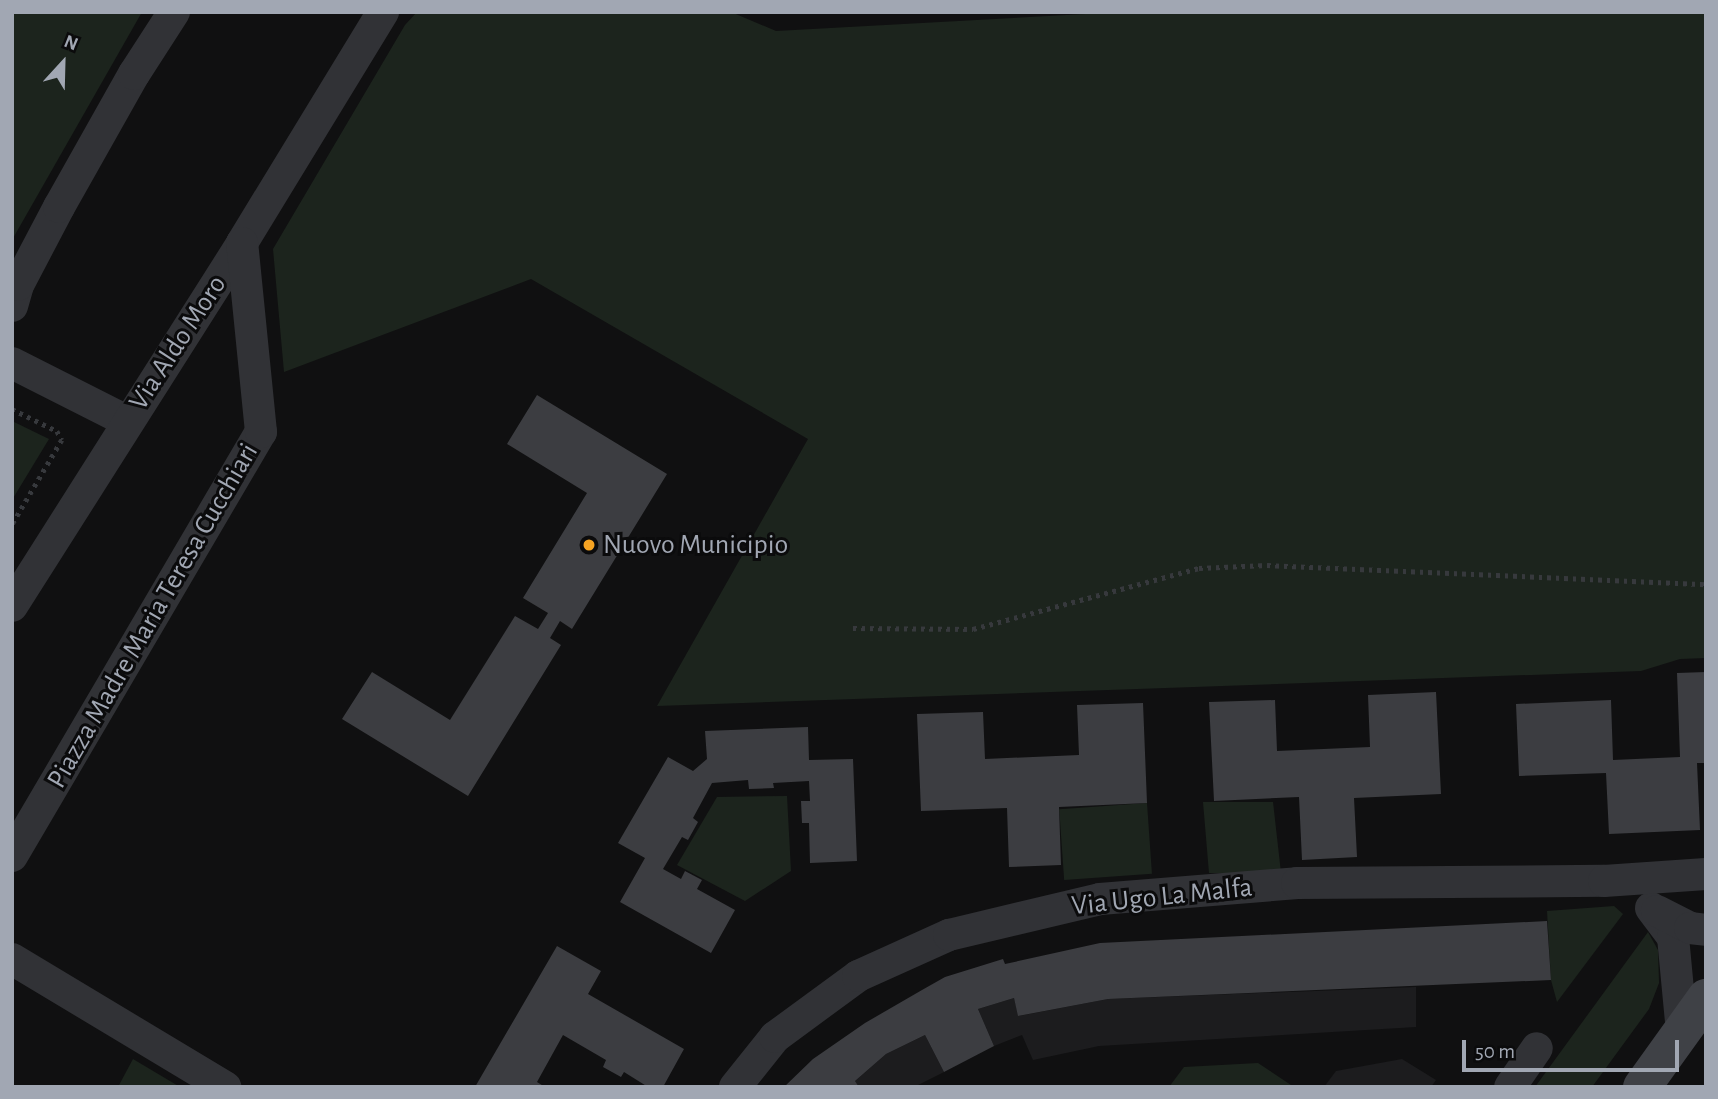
<!DOCTYPE html>
<html>
<head>
<meta charset="utf-8">
<style>
	body { margin:0 }
	#map { position:relative; width:1718px; height:1099px; overflow:hidden; background:#101011; font-family:"Alegreya Sans",sans-serif }
	div>[style] { position:absolute }
	.built>* { inset:0; background:#1c1c1e }
	.green>* { inset:0; background:#1c241d; transform-origin:0 0 }
	.building>* { inset:0; background:#3c3d41 }
	.path>* { height:4.5px; margin-top:-2.25px; transform-origin:0; background:repeating-linear-gradient(90deg,#37393d 0 3.5px,transparent 0 8.5px) }
	.minor>* { height:32px; margin:-16px; padding:0 16px; transform-origin:16px; border-radius:16px; background:#313236 }
	.secondary>* { height:38px; margin:-19px; padding:0 19px; transform-origin:19px; border-radius:19px; background:#3f4146 }
	.dots>* { width:19px; height:19px; translate:-50% -50%; box-sizing:border-box; border:4px solid #0b0b0c; border-radius:50% }
	span { translate:-50% -50%; white-space:nowrap; text-align:center; line-height:1.15; -webkit-text-stroke:6px #0b0b0c; paint-order:stroke }
	.street-label { font-size:28px; color:#a1a7b3 }
	.poi-label { font-size:28px; color:#a1a7b3 }
	.left { translate:0 -50%; text-align:left }
	.frame { position:absolute; inset:0; border:14px solid #a1a7b3; pointer-events:none }
	.north { position:absolute; left:28px; top:28px; width:70px; height:70px; -webkit-text-stroke:5px #0b0b0c; paint-order:stroke; rotate:22deg; font-size:19px; font-weight:700; line-height:28px; text-align:center; color:#a1a7b3 }
	.north::after { content:''; display:block; margin:auto; width:24px; height:32px; background:#a1a7b3; clip-path:polygon(50% 0,100% 100%,50% 72%,0 100%) }
	.scale { position:absolute; left:1462px; top:1040px; width:217px; height:32px; box-sizing:border-box; border:4px solid #a1a7b3; border-top:0; padding-left:9px; font-size:21px; line-height:24px; white-space:nowrap; color:#a1a7b3; -webkit-text-stroke:5px #0b0b0c; paint-order:stroke }
</style>
</head>
<body>
<div id="map">
	<div class="built">
		<div style="clip-path:polygon(1416px 987px,1416px 1027px,1099px 1046px,1033px 1060px,1022px 1035px,994px 1046px,978px 1009px,1014px 998px,1019px 1016px,1108px 999px)"></div>
		<div style="clip-path:polygon(925px 1035px,944px 1072px,914px 1087px,859px 1087px,855px 1081px,886px 1054px)"></div>
		<div style="clip-path:polygon(1402px 1059px,1436px 1080px,1431px 1087px,1324px 1087px,1336px 1071px)"></div>
	</div>
	<div class="green">
		<div style="clip-path:polygon(12px 12px,142px 12px,12px 240px)"></div>
		<div style="clip-path:polygon(417px 12px,731px 12px,776px 31px,1122px 12px,1706px 12px,1706px 658px,1680px 659px,1641px 671px,657px 706px,808px 439px,531px 279px,284px 372px,273px 249px,405px 25px)"></div>
		<div style="clip-path:polygon(12px 421px,49px 439px,12px 500px)"></div>
		<div style="clip-path:polygon(787px 796px,791px 871px,745px 901px,677px 865px,717px 797px)"></div>
		<div style="clip-path:polygon(1203px 802px,1273px 802px,1281px 873px,1209px 873px)"></div>
		<div style="left:1147px;top:803px;width:71px;height:88px;rotate:86deg"></div>
		<div style="clip-path:polygon(1614px 906px,1623px 914px,1557px 1002px,1551px 980px,1547px 911px)"></div>
		<div style="clip-path:polygon(1648px 932px,1658px 950px,1659px 983px,1649px 1009px,1592px 1087px,1535px 1087px)"></div>
		<div style="clip-path:polygon(133px 1059px,180px 1087px,118px 1087px)"></div>
		<div style="clip-path:polygon(1258px 1063px,1294px 1087px,1169px 1087px,1184px 1067px)"></div>
	</div>
	<div class="building">
		<div style="clip-path:polygon(537px 395px,667px 474px,572px 629px,560px 621px,550px 638px,561px 645px,468px 796px,342px 719px,372px 672px,450px 720px,515px 616px,538px 629px,548px 613px,523px 598px,587px 493px,507px 444px)"></div>
		<div style="clip-path:polygon(1706px 672px,1706px 763px,1697px 763px,1700px 830px,1609px 834px,1606px 773px,1519px 776px,1516px 704px,1611px 700px,1613px 760px,1680px 757px,1677px 673px)"></div>
		<div style="clip-path:polygon(1436px 692px,1441px 794px,1354px 798px,1357px 857px,1302px 860px,1299px 797px,1214px 801px,1209px 702px,1275px 700px,1277px 751px,1370px 747px,1368px 695px)"></div>
		<div style="clip-path:polygon(1143px 703px,1147px 803px,1059px 807px,1061px 865px,1009px 867px,1007px 808px,921px 811px,917px 714px,983px 712px,985px 759px,1079px 755px,1077px 705px)"></div>
		<div style="clip-path:polygon(808px 727px,809px 760px,853px 759px,857px 861px,810px 863px,809px 823px,802px 823px,801px 801px,810px 801px,809px 781px,773px 783px,774px 788px,749px 789px,748px 780px,712px 783px,693px 818px,698px 822px,688px 840px,682px 837px,663px 869px,681px 879px,685px 871px,702px 880px,697px 889px,735px 910px,711px 953px,620px 902px,645px 858px,618px 843px,668px 757px,693px 771px,707px 759px,705px 731px)"></div>
		<div style="clip-path:polygon(1547px 921px,1551px 980px,1108px 999px,1018px 1016px,1014px 998px,978px 1009px,994px 1046px,944px 1072px,925px 1035px,886px 1054px,855px 1081px,859px 1087px,784px 1087px,813px 1059px,865px 1023px,922px 990px,945px 977px,1003px 959px,1005px 964px,1100px 943px)"></div>
		<div style="clip-path:polygon(557px 946px,601px 971px,588px 994px,684px 1049px,663px 1087px,648px 1087px,624px 1072px,621px 1077px,603px 1067px,606px 1060px,563px 1035px,537px 1082px,545px 1087px,475px 1087px)"></div>
	</div>
	<div class="path">
		<div style="left:12px;top:409px;width:50px;rotate:26.1deg"></div>
		<div style="left:57px;top:431px;width:10px;rotate:61deg"></div>
		<div style="left:62px;top:440px;width:99px;rotate:120.5deg"></div>
		<div style="left:853px;top:628px;width:120px;rotate:0.5deg"></div>
		<div style="left:973px;top:629px;width:234px;rotate:-15.1deg"></div>
		<div style="left:1199px;top:568px;width:68px;rotate:-2.5deg"></div>
		<div style="left:1267px;top:565px;width:439px;rotate:2.5deg"></div>
	</div>
	<div class="minor">
		<div style="left:12px;top:306px;width:22px;rotate:-74deg"></div>
		<div style="left:18px;top:285px;width:88px;rotate:-62.3deg"></div>
		<div style="left:59px;top:207px;width:153px;rotate:-60.6deg"></div>
		<div style="left:134px;top:74px;width:74px;rotate:-57.2deg"></div>
		<div style="left:12px;top:363px;width:129px;rotate:26.8deg"></div>
		<div style="left:12px;top:606px;width:430px;rotate:-57.6deg"></div>
		<div style="left:242px;top:243px;width:271px;rotate:-58.6deg"></div>
		<div style="left:12px;top:856px;width:492px;rotate:-59.6deg"></div>
		<div style="left:261px;top:432px;width:190px;rotate:-95.7deg"></div>
		<div style="left:1651px;top:908px;width:36px;rotate:53deg"></div>
		<div style="left:1673px;top:937px;width:95px;rotate:84.6deg"></div>
		<div style="left:1657px;top:911px;width:37px;rotate:27deg"></div>
		<div style="left:1690px;top:928px;width:16px;rotate:7deg"></div>
		<div style="left:12px;top:959px;width:249px;rotate:31deg"></div>
		<div style="left:735px;top:1087px;width:64px;rotate:-51.3deg"></div>
		<div style="left:775px;top:1037px;width:103px;rotate:-36.3deg"></div>
		<div style="left:858px;top:976px;width:100px;rotate:-24.3deg"></div>
		<div style="left:949px;top:935px;width:155px;rotate:-13.4deg"></div>
		<div style="left:1100px;top:899px;width:198px;rotate:-4.6deg"></div>
		<div style="left:1297px;top:883px;width:307px;rotate:-0.4deg"></div>
		<div style="left:1604px;top:881px;width:102px;rotate:-3.9deg"></div>
		<div style="left:1510px;top:1087px;width:47px;rotate:-55.3deg"></div>
	</div>
	<div class="secondary">
		<div style="left:1642px;top:1087px;width:110px;rotate:-54.3deg"></div>
	</div>
	<div class="dots">
		<div style="left:589px;top:545px;background:#f6a423"></div>
	</div>
	<div class="street-label">
		<span style="left:178px;top:343px;rotate:-57deg">Via Aldo Moro</span>
		<span style="left:153px;top:616px;rotate:-60deg">Piazza Madre Maria Teresa Cucchiari</span>
		<span style="left:1162px;top:897px;rotate:-6deg">Via Ugo La Malfa</span>
	</div>
	<div class="poi-label">
		<span class="left" style="left:603px;top:545px">Nuovo Municipio</span>
	</div>
	<div class="frame"></div>
	<div class="north">N</div>
	<div class="scale">50 m</div>
</div>
</body>
</html>
